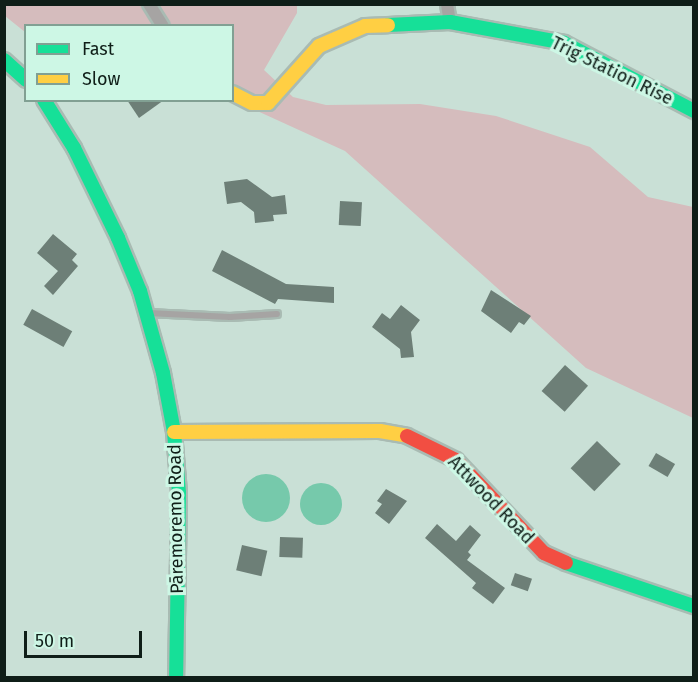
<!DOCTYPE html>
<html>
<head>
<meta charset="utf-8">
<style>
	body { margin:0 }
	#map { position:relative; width:698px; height:682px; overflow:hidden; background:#c9e0d6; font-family:"Fira Sans",sans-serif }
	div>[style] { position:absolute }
	.green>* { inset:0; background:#d5bcbd }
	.water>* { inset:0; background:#76c9ab }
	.round { border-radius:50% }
	.building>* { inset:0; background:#6d7f77; transform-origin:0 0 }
	.roads { filter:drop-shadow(2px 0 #a9bbb3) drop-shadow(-2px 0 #a9bbb3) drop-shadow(0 2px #a9bbb3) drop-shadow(0 -2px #a9bbb3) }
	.lane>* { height:6px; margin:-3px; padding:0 3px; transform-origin:3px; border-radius:3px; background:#a6a4a3 }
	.street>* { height:12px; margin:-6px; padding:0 6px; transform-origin:6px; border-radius:6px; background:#a6a4a3 }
	.fast>* { height:14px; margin:-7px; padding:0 7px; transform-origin:7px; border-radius:7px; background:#16e098 }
	.slow>* { height:14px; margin:-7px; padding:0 7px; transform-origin:7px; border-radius:7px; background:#ffcf43 }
	.jam>* { height:14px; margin:-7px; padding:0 7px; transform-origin:7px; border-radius:7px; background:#f24e42 }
	span { translate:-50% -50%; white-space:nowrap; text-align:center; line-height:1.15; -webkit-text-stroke:6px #cdf7e5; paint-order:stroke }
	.street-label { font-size:18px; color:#0f1e18 }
	.frame { position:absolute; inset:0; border:6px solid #0f1e18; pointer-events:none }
	.legend { position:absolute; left:24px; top:24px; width:210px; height:78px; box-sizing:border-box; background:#cdf7e5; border:2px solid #81a093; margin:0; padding:8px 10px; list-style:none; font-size:18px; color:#0f1e18 }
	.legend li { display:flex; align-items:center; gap:12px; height:30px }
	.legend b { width:30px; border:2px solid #81a093 }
	.scale { position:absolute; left:24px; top:631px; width:118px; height:27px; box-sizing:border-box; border:3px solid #0f1e18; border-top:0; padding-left:8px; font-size:18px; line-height:21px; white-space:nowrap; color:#0f1e18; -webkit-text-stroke:4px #cdf7e5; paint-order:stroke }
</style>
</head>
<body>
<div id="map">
	<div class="green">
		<div style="clip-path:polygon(4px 5px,297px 5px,297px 13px,264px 70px,293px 97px,326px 105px,420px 104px,496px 116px,590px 147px,648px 197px,693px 207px,693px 418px,586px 368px,345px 151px,233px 100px,232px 26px,26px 26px,25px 32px,5px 16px)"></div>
	</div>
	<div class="water">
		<div class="round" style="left:242px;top:474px;width:48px;height:48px"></div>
		<div class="round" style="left:300px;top:483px;width:42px;height:42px"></div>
	</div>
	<div class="building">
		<div style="clip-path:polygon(127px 100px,164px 100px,139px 118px)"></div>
		<div style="clip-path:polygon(247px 179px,272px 197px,285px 195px,287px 214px,273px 215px,274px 221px,255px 223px,254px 212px,241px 202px,227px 204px,224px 182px)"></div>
		<div style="left:340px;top:201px;width:22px;height:24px;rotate:3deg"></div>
		<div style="clip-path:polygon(53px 234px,77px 254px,72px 260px,78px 266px,53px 295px,44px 286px,58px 271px,37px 253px)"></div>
		<div style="clip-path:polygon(222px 250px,286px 284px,334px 287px,334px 303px,278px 299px,275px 304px,212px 271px)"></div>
		<div style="clip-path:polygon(491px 290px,531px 316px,524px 325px,519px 322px,511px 333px,481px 311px)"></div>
		<div style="clip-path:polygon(401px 305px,420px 320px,411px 332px,414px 357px,401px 358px,400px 349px,372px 327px,382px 313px,390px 319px)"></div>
		<div style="left:32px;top:309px;width:46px;height:18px;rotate:29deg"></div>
		<div style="left:565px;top:365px;width:31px;height:35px;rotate:42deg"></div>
		<div style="left:597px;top:441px;width:33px;height:38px;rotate:44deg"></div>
		<div style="left:656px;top:453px;width:22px;height:15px;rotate:30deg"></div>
		<div style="clip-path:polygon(386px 489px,407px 501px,389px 524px,375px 513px,382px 504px,377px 501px)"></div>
		<div style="clip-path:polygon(437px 524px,456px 541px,470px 525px,481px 535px,468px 552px,471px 555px,467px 560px,505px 588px,493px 604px,472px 588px,476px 583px,425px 538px)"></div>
		<div style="left:280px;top:537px;width:23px;height:20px;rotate:2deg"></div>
		<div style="left:242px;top:545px;width:26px;height:26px;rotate:13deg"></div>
		<div style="left:515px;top:573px;width:18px;height:13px;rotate:19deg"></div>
	</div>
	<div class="roads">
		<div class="lane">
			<div style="left:148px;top:313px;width:82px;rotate:2.8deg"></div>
			<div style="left:230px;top:317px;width:47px;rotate:-3.7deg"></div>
		</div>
		<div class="street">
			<div style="left:149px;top:4px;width:26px;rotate:58deg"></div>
			<div style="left:447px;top:4px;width:18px;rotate:81deg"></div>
		</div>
		<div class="fast">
			<div style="left:388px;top:25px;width:62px;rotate:-2.8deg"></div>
			<div style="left:450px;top:22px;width:116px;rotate:10.4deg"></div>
			<div style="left:564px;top:43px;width:147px;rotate:27.6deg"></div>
			<div style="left:4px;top:60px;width:30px;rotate:42deg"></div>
			<div style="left:44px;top:100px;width:57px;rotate:58deg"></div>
			<div style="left:74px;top:148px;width:100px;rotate:63.9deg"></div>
			<div style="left:118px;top:238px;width:57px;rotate:67.5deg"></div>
			<div style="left:140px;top:291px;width:85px;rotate:74.3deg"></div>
			<div style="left:163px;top:373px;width:60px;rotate:79.4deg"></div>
			<div style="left:174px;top:432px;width:61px;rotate:85.3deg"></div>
			<div style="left:179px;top:493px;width:185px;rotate:90.9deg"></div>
			<div style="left:566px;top:563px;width:135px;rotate:18.6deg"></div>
		</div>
		<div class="slow">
			<div style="left:232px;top:93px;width:22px;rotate:27deg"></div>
			<div style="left:252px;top:103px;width:16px"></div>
			<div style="left:268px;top:103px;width:76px;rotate:-48.2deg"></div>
			<div style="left:319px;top:46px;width:50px;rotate:-23.5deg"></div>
			<div style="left:365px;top:26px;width:23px;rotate:-2deg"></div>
			<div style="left:174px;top:432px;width:206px;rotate:-0.3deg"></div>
			<div style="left:380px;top:431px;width:27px;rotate:10deg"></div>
		</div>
		<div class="jam">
			<div style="left:407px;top:436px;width:55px;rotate:26.1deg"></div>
			<div style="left:456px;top:460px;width:128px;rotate:46.6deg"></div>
			<div style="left:544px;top:553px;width:24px;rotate:24deg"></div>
		</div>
	</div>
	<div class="street-label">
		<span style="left:612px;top:71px;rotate:26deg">Trig Station Rise</span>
		<span style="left:491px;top:500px;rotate:46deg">Attwood Road</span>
		<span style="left:176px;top:519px;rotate:-91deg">Pāremoremo Road</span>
	</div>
	<div class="frame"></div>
	<ul class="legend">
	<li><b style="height:8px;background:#16e098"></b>Fast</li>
	<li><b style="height:8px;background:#ffcf43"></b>Slow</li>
	</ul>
	<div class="scale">50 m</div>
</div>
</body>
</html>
